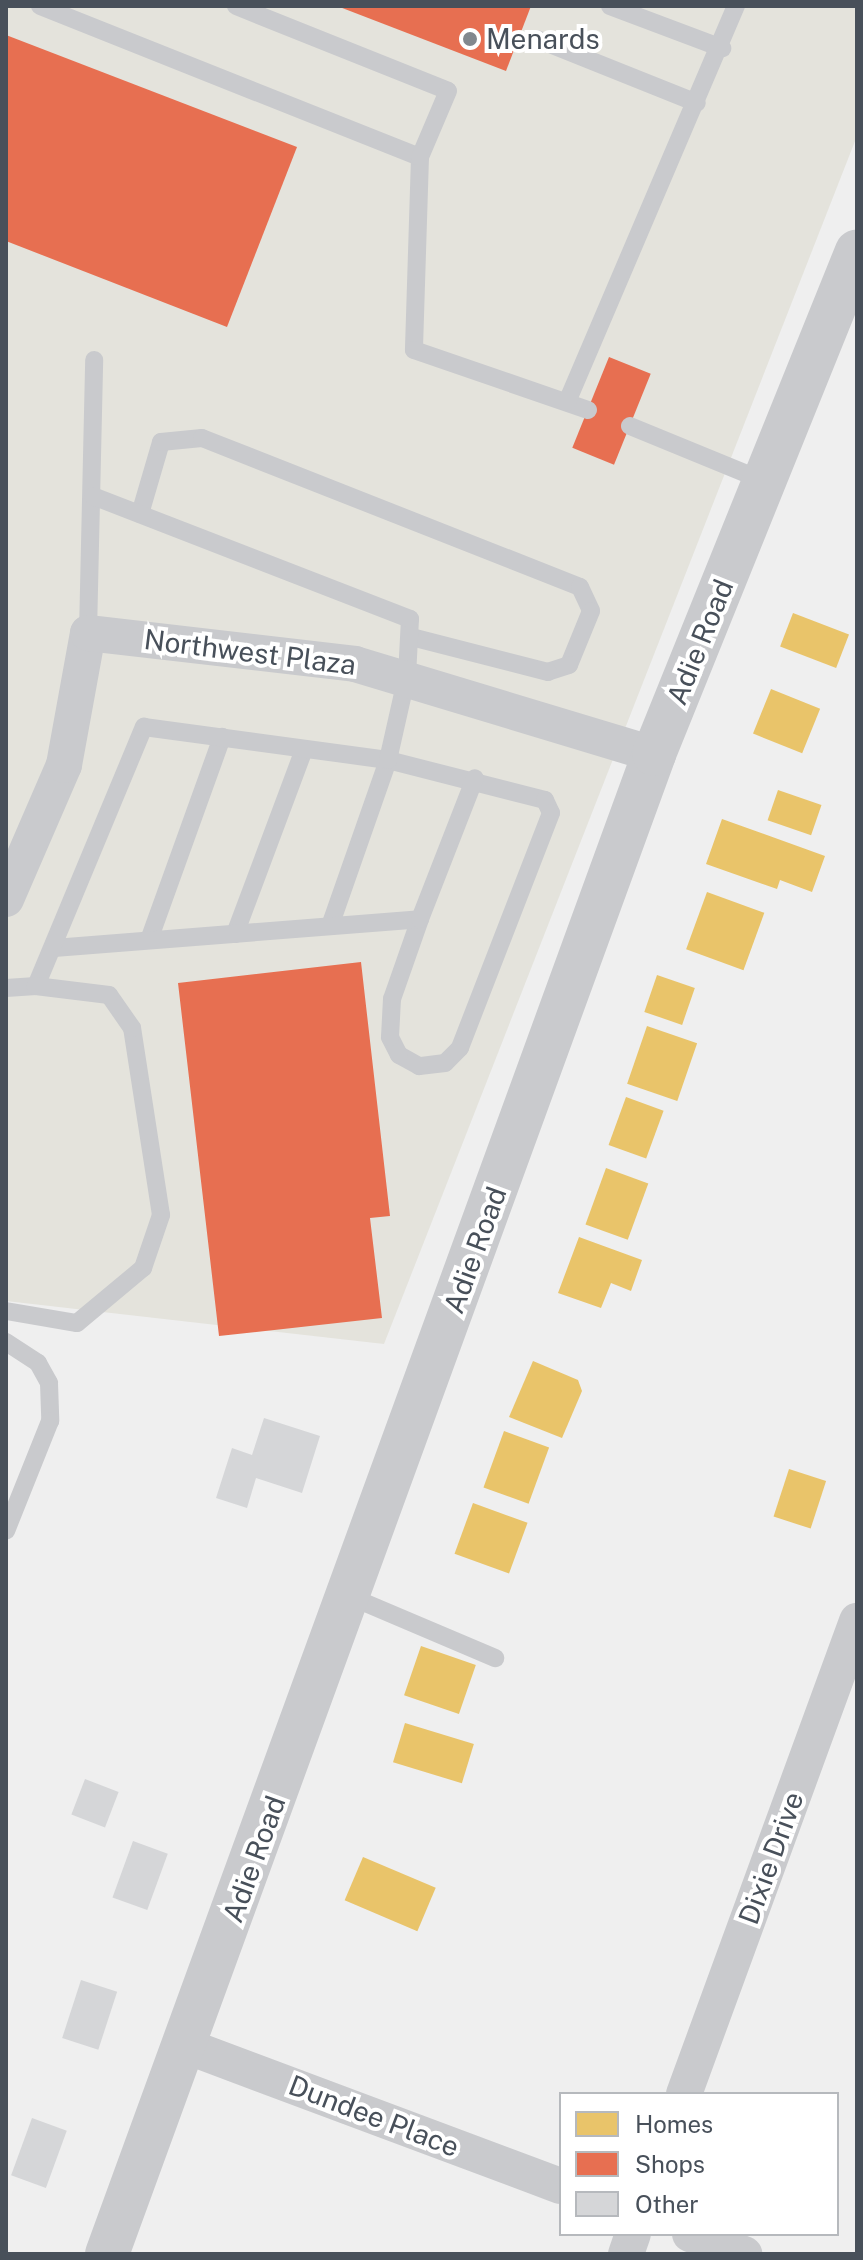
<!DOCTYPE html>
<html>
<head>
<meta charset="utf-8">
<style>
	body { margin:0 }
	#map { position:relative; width:863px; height:2260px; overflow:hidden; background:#efefef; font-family:"Public Sans",sans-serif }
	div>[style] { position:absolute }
	.commercial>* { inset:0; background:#e4e3dc }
	.homes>* { inset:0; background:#e9c46a; transform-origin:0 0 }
	.shops>* { inset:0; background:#e76f51; transform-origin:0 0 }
	.building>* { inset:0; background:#d5d6d8; transform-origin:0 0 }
	.service>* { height:18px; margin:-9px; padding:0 9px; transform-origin:9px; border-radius:9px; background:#c9cacd }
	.minor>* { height:36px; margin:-18px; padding:0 18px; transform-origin:18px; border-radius:18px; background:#c9cacd }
	.tertiary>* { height:44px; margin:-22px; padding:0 22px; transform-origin:22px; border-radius:22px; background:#c9cacd }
	.dots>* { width:22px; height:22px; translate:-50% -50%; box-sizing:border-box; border:4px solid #fff; border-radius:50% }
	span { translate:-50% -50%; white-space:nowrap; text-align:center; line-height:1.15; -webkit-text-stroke:8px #fff; paint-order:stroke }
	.poi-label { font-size:28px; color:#48505a }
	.left { translate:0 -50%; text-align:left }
	.street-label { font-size:28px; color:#48505a }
	.frame { position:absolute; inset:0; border:8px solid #48505a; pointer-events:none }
	.legend { position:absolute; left:559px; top:2092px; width:280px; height:144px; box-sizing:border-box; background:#fff; border:2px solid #b6b9bd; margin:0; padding:10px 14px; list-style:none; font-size:24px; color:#48505a }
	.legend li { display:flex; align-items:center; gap:16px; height:40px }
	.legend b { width:40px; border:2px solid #b6b9bd }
</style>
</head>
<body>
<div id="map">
	<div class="commercial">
		<div style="clip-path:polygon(6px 6px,857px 6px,857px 136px,384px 1344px,6px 1301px)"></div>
	</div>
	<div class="homes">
		<div style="left:793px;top:613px;width:60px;height:36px;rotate:21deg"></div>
		<div style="left:771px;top:689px;width:53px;height:48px;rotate:22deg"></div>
		<div style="left:778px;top:790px;width:46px;height:32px;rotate:19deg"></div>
		<div style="clip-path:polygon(722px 819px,825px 856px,812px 892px,780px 880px,777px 889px,706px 864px)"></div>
		<div style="left:707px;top:892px;width:61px;height:61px;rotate:20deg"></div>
		<div style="left:657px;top:975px;width:40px;height:39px;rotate:19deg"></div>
		<div style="left:647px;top:1026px;width:53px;height:61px;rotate:19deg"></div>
		<div style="left:626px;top:1097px;width:40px;height:51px;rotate:20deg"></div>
		<div style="left:606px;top:1168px;width:45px;height:60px;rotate:20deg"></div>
		<div style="clip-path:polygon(579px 1237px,642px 1260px,631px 1291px,611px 1283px,601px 1308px,558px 1293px)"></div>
		<div style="clip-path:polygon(533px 1361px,578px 1380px,582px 1391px,562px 1438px,509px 1417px)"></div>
		<div style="left:504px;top:1431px;width:48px;height:60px;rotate:20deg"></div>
		<div style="left:789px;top:1469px;width:39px;height:50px;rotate:18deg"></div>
		<div style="left:473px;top:1503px;width:58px;height:54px;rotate:20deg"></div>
		<div style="left:421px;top:1646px;width:58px;height:52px;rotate:19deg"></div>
		<div style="left:405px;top:1723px;width:72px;height:41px;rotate:17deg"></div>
		<div style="left:363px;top:1857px;width:79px;height:47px;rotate:23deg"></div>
	</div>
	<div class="shops">
		<div style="clip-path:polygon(337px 6px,531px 6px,506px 71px)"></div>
		<div style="clip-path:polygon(6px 35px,297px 147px,227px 327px,6px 241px)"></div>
		<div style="left:609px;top:357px;width:45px;height:98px;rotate:22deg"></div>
		<div style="clip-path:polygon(361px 962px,390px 1216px,370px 1218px,382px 1318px,219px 1336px,178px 983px)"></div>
	</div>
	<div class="building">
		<div style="clip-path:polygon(264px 1418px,320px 1436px,302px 1493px,256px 1478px,247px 1508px,216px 1498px,232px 1448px,252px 1455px)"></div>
		<div style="left:85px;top:1779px;width:36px;height:38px;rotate:21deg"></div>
		<div style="left:133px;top:1841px;width:37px;height:60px;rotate:20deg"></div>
		<div style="left:81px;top:1980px;width:38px;height:61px;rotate:18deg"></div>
		<div style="left:32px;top:2118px;width:37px;height:61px;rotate:20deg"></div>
	</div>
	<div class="service">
		<div style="left:40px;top:6px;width:409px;rotate:21.7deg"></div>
		<div style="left:420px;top:157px;width:193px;rotate:91.8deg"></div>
		<div style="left:414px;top:350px;width:184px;rotate:19deg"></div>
		<div style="left:236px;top:6px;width:228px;rotate:21.8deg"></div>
		<div style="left:448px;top:91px;width:72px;rotate:113deg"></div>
		<div style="left:610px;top:6px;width:120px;rotate:20.6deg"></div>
		<div style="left:537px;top:39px;width:172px;rotate:21.8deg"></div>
		<div style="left:567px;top:402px;width:431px;rotate:-66.9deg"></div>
		<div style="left:630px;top:426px;width:145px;rotate:22.3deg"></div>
		<div style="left:140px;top:514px;width:75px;rotate:-73.7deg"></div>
		<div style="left:161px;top:442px;width:41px;rotate:-5.6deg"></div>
		<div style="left:202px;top:438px;width:406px;rotate:21.5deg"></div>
		<div style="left:580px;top:587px;width:26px;rotate:65deg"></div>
		<div style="left:591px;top:611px;width:58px;rotate:112.2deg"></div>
		<div style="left:569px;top:665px;width:22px;rotate:162deg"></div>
		<div style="left:548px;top:672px;width:140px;rotate:-165.6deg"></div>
		<div style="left:88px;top:633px;width:273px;rotate:-88.7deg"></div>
		<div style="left:330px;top:926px;width:176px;rotate:-70.7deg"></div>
		<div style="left:388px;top:760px;width:162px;rotate:14.3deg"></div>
		<div style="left:545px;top:800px;width:14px;rotate:65deg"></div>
		<div style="left:551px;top:813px;width:252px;rotate:111.2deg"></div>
		<div style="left:460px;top:1048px;width:21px;rotate:135deg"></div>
		<div style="left:445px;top:1063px;width:26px;rotate:173deg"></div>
		<div style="left:419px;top:1066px;width:23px;rotate:-151deg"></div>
		<div style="left:399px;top:1055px;width:20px;rotate:-117deg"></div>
		<div style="left:390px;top:1037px;width:38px;rotate:-87deg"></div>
		<div style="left:392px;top:999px;width:85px;rotate:-70.7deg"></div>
		<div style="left:235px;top:934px;width:197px;rotate:-69.5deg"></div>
		<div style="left:149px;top:940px;width:216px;rotate:-70.2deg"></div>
		<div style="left:54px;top:948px;width:367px;rotate:-4.5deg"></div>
		<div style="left:420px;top:919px;width:151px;rotate:-68.7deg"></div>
		<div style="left:6px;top:988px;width:30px;rotate:-4deg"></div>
		<div style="left:36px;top:986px;width:281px;rotate:-67.4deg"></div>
		<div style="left:144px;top:727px;width:246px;rotate:7.7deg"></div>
		<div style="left:388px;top:760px;width:86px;rotate:-77.3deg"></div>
		<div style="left:407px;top:676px;width:57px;rotate:-87deg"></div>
		<div style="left:410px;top:619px;width:340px;rotate:-158.8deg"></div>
		<div style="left:6px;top:1311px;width:72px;rotate:9.6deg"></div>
		<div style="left:77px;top:1323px;width:86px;rotate:-39.8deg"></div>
		<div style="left:143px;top:1268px;width:56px;rotate:-71.2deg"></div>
		<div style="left:161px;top:1215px;width:189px;rotate:-98.8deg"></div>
		<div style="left:132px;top:1028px;width:40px;rotate:-124.9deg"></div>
		<div style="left:109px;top:995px;width:74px;rotate:-173deg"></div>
		<div style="left:6px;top:1342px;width:38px;rotate:33deg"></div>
		<div style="left:38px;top:1363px;width:23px;rotate:61deg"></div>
		<div style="left:49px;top:1383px;width:38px;rotate:88deg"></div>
		<div style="left:50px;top:1421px;width:118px;rotate:111.8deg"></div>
		<div style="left:349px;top:1596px;width:159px;rotate:23deg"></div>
	</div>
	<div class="minor">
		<div style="left:6px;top:899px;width:146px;rotate:-66.6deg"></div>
		<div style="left:64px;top:765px;width:134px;rotate:-79.7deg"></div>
		<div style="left:88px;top:633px;width:269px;rotate:6.6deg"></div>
		<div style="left:355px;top:664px;width:312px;rotate:16.8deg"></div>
		<div style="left:186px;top:2046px;width:400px;rotate:20.5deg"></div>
		<div style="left:684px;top:2094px;width:504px;rotate:-69.91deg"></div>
		<div style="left:690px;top:2234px;width:58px;rotate:20.3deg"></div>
		<div style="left:626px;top:2254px;width:21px;rotate:-71deg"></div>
	</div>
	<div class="tertiary">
		<div style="left:107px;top:2254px;width:1597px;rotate:-69.96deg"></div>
		<div style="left:654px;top:754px;width:542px;rotate:-68.02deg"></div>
	</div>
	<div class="dots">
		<div style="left:470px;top:39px;background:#82888e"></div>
	</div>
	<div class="poi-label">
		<span class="left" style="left:486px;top:39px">Menards</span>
	</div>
	<div class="street-label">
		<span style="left:700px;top:642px;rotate:-68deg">Adie Road</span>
		<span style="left:250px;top:652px;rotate:7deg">Northwest Plaza</span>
		<span style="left:475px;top:1250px;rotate:-70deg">Adie Road</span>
		<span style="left:771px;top:1858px;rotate:-70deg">Dixie Drive</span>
		<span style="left:254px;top:1859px;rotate:-70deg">Adie Road</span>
		<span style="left:374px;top:2116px;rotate:21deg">Dundee Place</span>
	</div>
	<div class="frame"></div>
	<ul class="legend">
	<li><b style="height:22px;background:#e9c46a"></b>Homes</li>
	<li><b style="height:22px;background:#e76f51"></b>Shops</li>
	<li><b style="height:22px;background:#d5d6d8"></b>Other</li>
	</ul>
</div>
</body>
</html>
